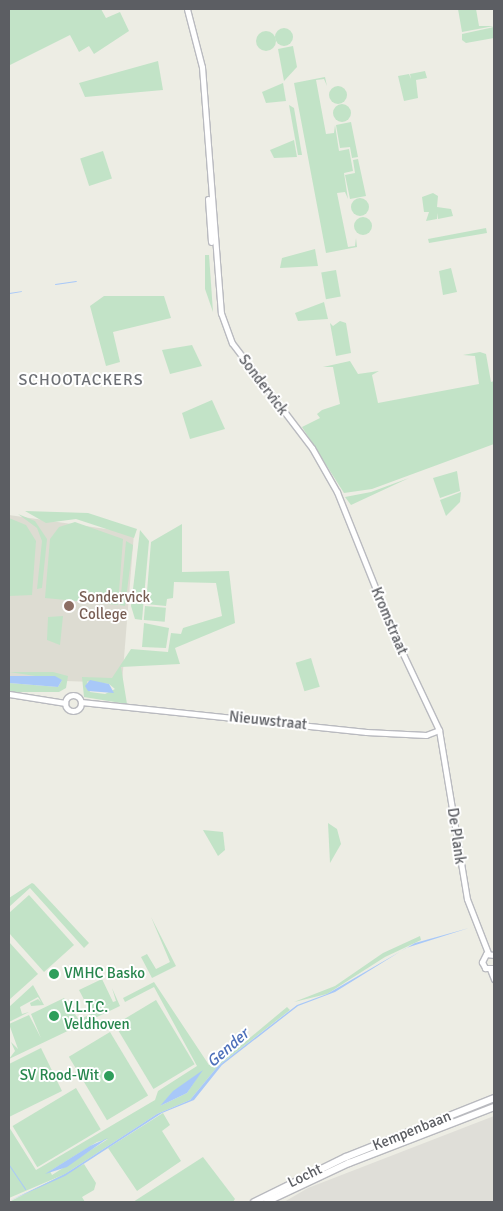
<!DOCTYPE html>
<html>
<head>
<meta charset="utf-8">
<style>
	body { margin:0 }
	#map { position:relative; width:503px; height:1211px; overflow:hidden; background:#edede4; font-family:Signika,sans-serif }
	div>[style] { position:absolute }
	.industrial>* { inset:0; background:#dfded8 }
	.education>* { inset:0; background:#dddcd2 }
	.green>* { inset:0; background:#c2e3c7; transform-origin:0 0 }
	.round { border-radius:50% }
	.water>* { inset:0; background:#a8c8f8 }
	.stream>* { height:1px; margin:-0.5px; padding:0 0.5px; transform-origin:0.5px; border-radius:0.5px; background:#a8c8f8 }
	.roads { filter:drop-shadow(1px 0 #b9babf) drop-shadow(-1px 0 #b9babf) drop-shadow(0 1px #b9babf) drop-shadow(0 -1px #b9babf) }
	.tertiary>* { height:5px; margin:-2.5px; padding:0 2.5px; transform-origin:2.5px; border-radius:2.5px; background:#fff }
	.tertiary>.ring { margin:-2.5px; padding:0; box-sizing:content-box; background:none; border:5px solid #fff; border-radius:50% }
	.secondary>* { height:6px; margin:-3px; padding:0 3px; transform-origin:3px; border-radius:3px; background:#fff }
	.dots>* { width:14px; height:14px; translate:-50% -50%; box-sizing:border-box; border:2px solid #fff; border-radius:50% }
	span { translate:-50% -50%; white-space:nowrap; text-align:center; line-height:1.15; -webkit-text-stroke:4px #fff; paint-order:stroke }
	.street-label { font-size:15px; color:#5c5e63 }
	.education-label { font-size:15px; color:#785e54 }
	.left { translate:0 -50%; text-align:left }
	.leisure-label { font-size:15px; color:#27864d }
	.right { translate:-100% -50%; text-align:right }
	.neighbourhood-label { font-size:16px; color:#6d7075; letter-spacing:1px }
	.water-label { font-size:16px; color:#4d70ba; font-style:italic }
	.frame { position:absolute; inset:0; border:10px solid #5c5e63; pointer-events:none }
</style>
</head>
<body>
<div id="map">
	<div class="industrial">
		<div style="clip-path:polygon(494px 1116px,494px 1202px,284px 1202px,308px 1188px)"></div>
	</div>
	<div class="education">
		<div style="clip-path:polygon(9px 515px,134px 533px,122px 683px,9px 679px)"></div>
	</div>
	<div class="green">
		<div style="clip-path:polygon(9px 9px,101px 9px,106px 18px,120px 12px,129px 31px,94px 54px,89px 46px,79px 52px,70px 35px,10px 65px)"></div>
		<div style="clip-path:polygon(458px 9px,476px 9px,479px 26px,494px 26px,462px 32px)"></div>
		<div style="clip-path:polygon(494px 27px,494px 38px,466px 43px,462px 40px,462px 34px)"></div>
		<div class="round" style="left:275px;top:28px;width:18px;height:18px"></div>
		<div class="round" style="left:256px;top:31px;width:20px;height:20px"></div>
		<div style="clip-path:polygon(293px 46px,297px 67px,284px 81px,278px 49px)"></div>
		<div style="clip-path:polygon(158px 61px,163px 90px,85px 97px,79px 83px)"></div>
		<div style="clip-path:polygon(425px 71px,427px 78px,416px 80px,418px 98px,404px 101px,398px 76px,409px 74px,411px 79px,410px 74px)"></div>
		<div style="clip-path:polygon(325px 77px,327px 86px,324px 79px,316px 80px,326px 134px,334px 133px,335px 125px,339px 151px,349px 149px,353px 171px,344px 173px,348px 199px,345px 192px,337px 193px,348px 247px,355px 246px,356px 238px,357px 247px,326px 253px,294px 83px)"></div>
		<div style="clip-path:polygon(283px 83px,286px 101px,266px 103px,262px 92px)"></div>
		<div class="round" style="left:329px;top:86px;width:18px;height:18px"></div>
		<div class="round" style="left:333px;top:104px;width:18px;height:18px"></div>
		<div style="clip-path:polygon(289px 105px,294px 108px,302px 155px,298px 155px)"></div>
		<div style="clip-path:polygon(351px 122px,358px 157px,352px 158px,350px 147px,340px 148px,336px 125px)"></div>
		<div style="clip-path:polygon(294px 140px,297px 157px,274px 158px,270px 150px)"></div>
		<div style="left:103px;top:151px;width:29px;height:24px;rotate:72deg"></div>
		<div style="clip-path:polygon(358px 159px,366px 196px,350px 199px,345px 175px,355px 173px,353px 160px)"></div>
		<div style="clip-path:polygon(433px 193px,438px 196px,437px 207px,451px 209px,453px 216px,438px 219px,437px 213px,437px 219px,426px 221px,429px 212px,424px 212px,422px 197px)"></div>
		<div class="round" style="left:351px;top:198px;width:18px;height:18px"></div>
		<div class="round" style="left:354px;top:217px;width:18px;height:18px"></div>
		<div style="clip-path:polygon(486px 228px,487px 233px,429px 243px,428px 239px)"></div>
		<div style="clip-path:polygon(315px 249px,318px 266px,280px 268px,282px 258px)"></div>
		<div style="clip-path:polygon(205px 255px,209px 255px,213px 312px,205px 289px)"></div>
		<div style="clip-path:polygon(451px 268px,457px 292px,443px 295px,439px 271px)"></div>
		<div style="left:336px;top:270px;width:27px;height:15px;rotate:80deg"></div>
		<div style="clip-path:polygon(104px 296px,164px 296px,171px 318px,113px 332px,120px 362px,106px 366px,90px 306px)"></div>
		<div style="clip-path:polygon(324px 302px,328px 319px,298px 321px,295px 313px)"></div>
		<div style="clip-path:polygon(340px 321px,346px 323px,351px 353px,336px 356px,330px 323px,333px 326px)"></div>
		<div style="clip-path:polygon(192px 345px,202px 366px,170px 374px,162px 350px)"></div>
		<div style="clip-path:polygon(480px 352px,486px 354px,491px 382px,494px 381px,494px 444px,372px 489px,344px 493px,302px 427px,320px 418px,317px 414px,322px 410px,340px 404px,333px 367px,323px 367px,350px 361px,358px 374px,379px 371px,372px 375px,378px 403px,479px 384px,475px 356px,463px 355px)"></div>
		<div style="clip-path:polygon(212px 400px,225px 429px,190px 439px,182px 413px)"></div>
		<div style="clip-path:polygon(457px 471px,460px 491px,440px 498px,433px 478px)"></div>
		<div style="clip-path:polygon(409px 478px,351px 505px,345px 497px,371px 492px)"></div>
		<div style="clip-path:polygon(461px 492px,460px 502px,446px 516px,440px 500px)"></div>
		<div style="clip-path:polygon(25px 511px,88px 513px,137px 529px,134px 538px,76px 519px,46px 523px)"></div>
		<div style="clip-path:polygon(18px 514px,35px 521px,47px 539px,42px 588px,37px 589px,42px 541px,37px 528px)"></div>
		<div style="clip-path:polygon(9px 518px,26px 525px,36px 541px,32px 595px,9px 596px)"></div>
		<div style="clip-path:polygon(75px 522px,123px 539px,118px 605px,45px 598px,50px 539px,59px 527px)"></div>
		<div style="clip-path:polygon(evenodd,182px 524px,182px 572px,229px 571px,235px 623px,175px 648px,180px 664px,121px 667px,127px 704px,84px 697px,82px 677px,112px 678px,131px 649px,168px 652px,171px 633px,181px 634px,183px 628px,222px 616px,216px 583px,174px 582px,173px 598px,167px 599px,166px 606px,146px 604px,151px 542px,182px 524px,87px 681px,109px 684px,115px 689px,105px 694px,90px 692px,87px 681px)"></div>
		<div style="clip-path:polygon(140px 530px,149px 541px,142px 620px,135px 619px,131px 606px)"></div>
		<div style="clip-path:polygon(126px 541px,133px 545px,125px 606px,120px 605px)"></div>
		<div style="left:145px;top:606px;width:21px;height:14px;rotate:5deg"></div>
		<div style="clip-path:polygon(63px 616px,60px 645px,47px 640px,48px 617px)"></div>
		<div style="clip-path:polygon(144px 623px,169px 628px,166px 648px,142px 647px)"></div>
		<div style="left:311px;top:658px;width:30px;height:16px;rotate:73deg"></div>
		<div style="clip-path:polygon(9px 672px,53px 672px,68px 676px,66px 688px,59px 692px,9px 692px,9px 683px,58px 687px,62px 680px)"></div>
		<div style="clip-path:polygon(328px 823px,337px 829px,341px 844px,330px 863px)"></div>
		<div style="clip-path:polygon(203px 830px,223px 832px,225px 850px,218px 856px)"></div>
		<div style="clip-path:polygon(32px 883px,34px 884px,89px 943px,84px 948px,30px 888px,9px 907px,9px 898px)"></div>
		<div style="clip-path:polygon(29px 895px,74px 945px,44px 972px,9px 933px,9px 913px)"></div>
		<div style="clip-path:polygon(151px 917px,176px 966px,152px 978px,141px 957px,147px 954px,156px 969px,170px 962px)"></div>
		<div style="clip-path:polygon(420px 936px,421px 940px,385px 957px,327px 994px,294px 1002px,335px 986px,383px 953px)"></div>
		<div style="clip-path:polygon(9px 942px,38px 974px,9px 1000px)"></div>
		<div style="clip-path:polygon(102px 979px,113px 1002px,116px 1001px,112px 988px,120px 1006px,9px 1059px,15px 1051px,11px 1042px,18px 1049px,9px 1024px,29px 1015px,41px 1038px,31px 1014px,64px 998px,79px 1020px,112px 1003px,91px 1013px,79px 990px)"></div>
		<div style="clip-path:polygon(evenodd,154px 982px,209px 1065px,233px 1052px,287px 1007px,290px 1010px,218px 1066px,190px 1100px,157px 1114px,65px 1174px,9px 1198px,9px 1127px,36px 1170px,155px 1100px,158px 1091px,197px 1066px,154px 987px,125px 1002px,123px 998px,154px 982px,202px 1070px,187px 1093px,160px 1106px,197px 1077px,202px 1070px,154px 982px,108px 1139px,52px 1175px,50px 1171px,97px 1142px,108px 1139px)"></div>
		<div style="clip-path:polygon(33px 985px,44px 1005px,31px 1006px,30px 1003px,38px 999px,41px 1002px,38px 997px,20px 1007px,22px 1014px,29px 1012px,9px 1022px,9px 1007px)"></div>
		<div style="left:156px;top:1000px;width:75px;height:48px;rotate:59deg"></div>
		<div style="left:110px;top:1032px;width:74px;height:48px;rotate:59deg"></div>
		<div style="clip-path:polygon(41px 1048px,62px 1091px,9px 1117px,9px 1064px)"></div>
		<div style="left:76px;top:1088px;width:48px;height:74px;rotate:59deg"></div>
		<div style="clip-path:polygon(163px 1113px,170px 1125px,162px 1131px,181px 1161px,137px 1191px,108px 1148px)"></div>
		<div style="clip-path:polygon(203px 1157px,235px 1199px,233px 1202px,133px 1202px)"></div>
		<div style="clip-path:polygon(84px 1164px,96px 1183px,94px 1190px,82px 1197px,85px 1202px,9px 1202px)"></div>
	</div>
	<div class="water">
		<div style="clip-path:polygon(9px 676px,55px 676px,62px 680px,58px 687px,9px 683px)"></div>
		<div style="clip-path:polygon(90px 680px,109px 684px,114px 693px,88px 691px,85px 686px)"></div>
		<div style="clip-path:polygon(469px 928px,406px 948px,335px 992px,298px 1006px,222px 1065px,194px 1100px,162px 1113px,65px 1176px,9px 1201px,65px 1174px,157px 1114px,190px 1100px,218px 1066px,297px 1005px,327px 994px,415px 943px)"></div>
		<div style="clip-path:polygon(203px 1070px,187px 1093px,160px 1106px,173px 1091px)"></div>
		<div style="clip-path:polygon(108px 1138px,67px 1167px,45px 1174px,90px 1146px)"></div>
	</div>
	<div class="stream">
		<div style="left:55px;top:284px;width:21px;rotate:-8deg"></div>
		<div style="left:9px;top:293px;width:12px;rotate:-9deg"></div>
		<div style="left:9px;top:1165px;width:29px;rotate:56deg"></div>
	</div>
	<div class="roads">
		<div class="tertiary">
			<div style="left:187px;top:9px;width:60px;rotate:75.5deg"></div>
			<div style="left:202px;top:67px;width:247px;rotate:85.6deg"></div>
			<div style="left:221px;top:313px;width:32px;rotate:70deg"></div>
			<div style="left:232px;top:343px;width:132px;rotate:52.7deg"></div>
			<div style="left:312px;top:448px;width:51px;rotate:60.4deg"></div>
			<div style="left:337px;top:492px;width:156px;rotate:68.2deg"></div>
			<div style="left:395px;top:637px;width:103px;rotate:64.7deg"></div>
			<div style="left:439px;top:730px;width:171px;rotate:80.6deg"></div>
			<div style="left:467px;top:899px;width:58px;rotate:68.7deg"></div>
			<div style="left:208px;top:199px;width:43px;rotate:86deg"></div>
			<div style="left:9px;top:694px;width:57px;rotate:9.1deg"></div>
			<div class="ring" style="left:65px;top:695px;width:11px;height:11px"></div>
			<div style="left:81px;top:702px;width:287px;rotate:6deg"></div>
			<div style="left:366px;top:732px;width:60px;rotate:2.9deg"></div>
			<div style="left:426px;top:735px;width:14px;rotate:-21deg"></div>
			<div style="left:494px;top:955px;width:8px;rotate:-173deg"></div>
			<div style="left:486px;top:954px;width:9px;rotate:117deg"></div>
			<div style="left:482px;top:962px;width:7px;rotate:63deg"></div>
			<div style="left:485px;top:968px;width:9px"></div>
			<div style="left:490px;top:969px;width:11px;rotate:68deg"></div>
		</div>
		<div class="secondary">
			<div style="left:254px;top:1202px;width:102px;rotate:-26.1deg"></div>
			<div style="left:346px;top:1157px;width:159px;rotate:-21.7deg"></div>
			<div style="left:266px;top:1202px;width:92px;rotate:-25.2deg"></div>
			<div style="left:349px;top:1163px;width:155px;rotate:-21.1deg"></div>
		</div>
	</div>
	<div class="dots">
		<div style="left:69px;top:606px;background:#8d6e63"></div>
		<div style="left:54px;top:974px;background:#2e9e5b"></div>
		<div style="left:54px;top:1016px;background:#2e9e5b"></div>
		<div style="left:109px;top:1076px;background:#2e9e5b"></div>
	</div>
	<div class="street-label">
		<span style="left:263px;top:385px;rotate:53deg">Sondervick</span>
		<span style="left:389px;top:621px;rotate:67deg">Kromstraat</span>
		<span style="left:268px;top:721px;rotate:6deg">Nieuwstraat</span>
		<span style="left:456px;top:836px;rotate:82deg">De Plank</span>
		<span style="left:412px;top:1131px;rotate:-22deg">Kempenbaan</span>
		<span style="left:305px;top:1176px;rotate:-26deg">Locht</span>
	</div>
	<div class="education-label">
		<span class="left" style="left:79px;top:606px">Sondervick<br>College</span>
	</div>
	<div class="leisure-label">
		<span class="left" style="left:64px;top:974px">VMHC Basko</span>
		<span class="left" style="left:64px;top:1016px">V.L.T.C.<br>Veldhoven</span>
		<span class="right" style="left:99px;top:1076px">SV Rood-Wit</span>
	</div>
	<div class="neighbourhood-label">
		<span style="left:81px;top:380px">SCHOOTACKERS</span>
	</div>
	<div class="water-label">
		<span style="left:228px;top:1048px;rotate:-41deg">Gender</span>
	</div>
	<div class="frame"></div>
</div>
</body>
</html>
